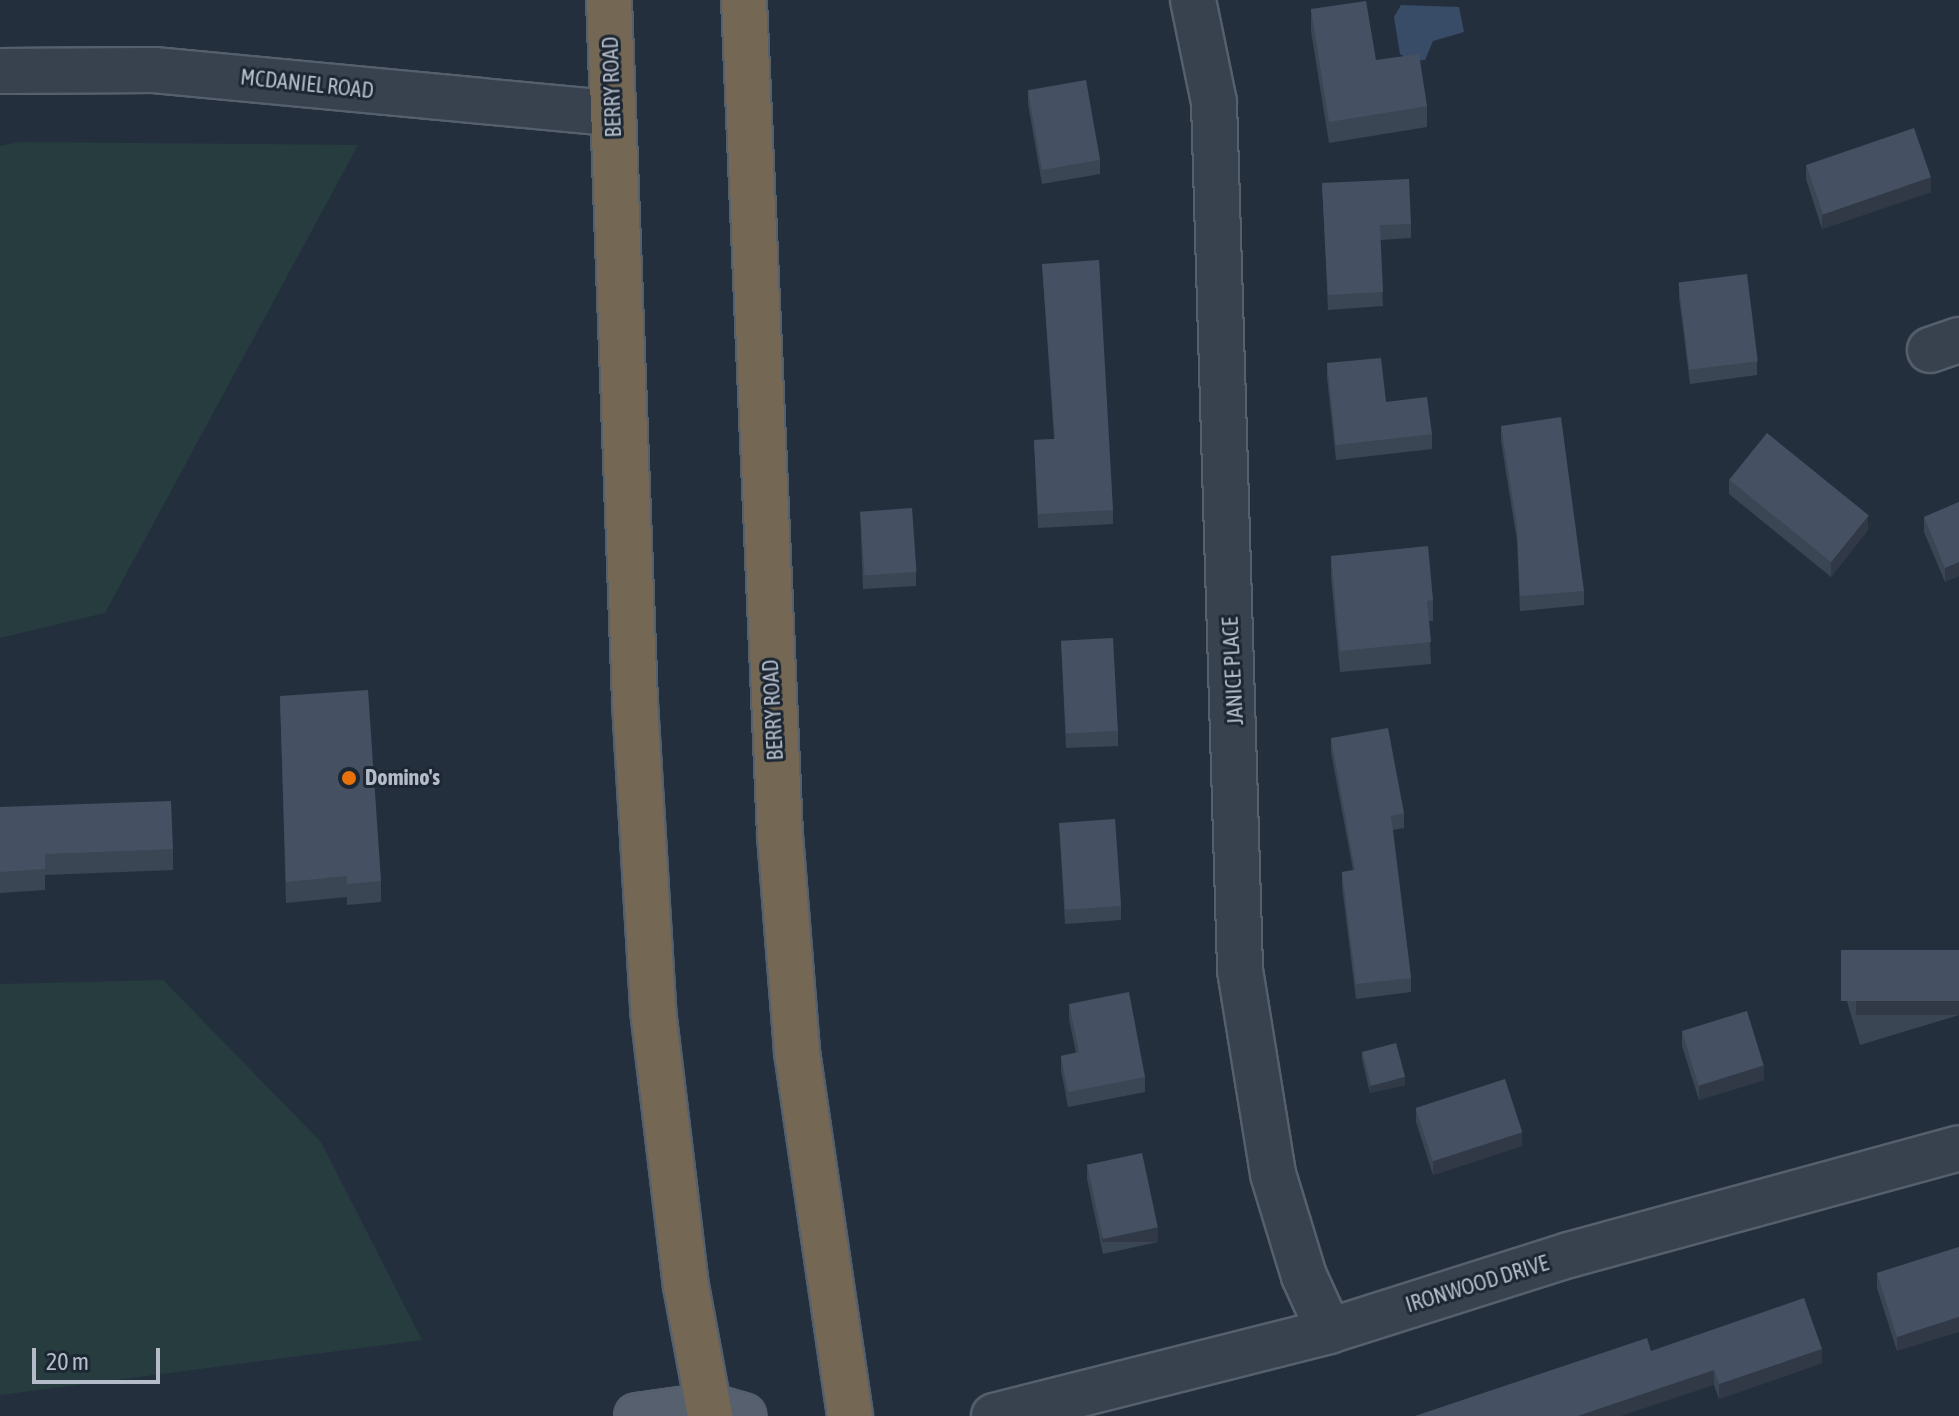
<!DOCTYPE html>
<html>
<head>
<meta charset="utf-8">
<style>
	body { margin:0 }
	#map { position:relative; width:1959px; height:1416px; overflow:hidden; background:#242f3e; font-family:"Asap Condensed",sans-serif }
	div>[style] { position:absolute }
	.green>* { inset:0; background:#263c3f }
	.water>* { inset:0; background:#394c67 }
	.roads { filter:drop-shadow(2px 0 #565f6c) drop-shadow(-2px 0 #565f6c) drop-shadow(0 2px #565f6c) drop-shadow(0 -2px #565f6c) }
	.minor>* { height:44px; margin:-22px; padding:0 22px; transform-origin:22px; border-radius:22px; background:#38414e }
	.major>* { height:44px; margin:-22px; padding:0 22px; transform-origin:22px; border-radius:22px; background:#56606e }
	.highway>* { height:44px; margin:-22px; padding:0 22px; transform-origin:22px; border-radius:22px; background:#746855 }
	.wall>* { inset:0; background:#3b4654 }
	.shaded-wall>* { inset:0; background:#303945; transform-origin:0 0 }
	.building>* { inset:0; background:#455162; transform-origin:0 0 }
	.dots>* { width:22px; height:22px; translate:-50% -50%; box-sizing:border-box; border:4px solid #1d2633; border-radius:50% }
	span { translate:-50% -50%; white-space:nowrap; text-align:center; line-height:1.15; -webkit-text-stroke:6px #1d2633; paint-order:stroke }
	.street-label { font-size:22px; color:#b4bcc9 }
	.poi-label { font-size:22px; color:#b4bcc9; font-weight:700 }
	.left { translate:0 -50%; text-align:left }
	.scale { position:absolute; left:32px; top:1348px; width:128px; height:36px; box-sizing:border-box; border:4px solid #b4bcc9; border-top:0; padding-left:10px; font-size:24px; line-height:28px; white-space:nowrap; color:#b4bcc9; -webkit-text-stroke:6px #1d2633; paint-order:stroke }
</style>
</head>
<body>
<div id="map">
	<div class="green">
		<div style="clip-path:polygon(19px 142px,358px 145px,105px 613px,0 638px,0 146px)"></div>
		<div style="clip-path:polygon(163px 980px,321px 1142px,422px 1340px,0 1395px,0 984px)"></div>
	</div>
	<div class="water">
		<div style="clip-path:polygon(1401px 5px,1459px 7px,1464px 32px,1433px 41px,1425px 60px,1412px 61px,1400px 54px,1394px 17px)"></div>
	</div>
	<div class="roads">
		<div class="minor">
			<div style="left:1193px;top:0;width:104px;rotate:78.4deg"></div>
			<div style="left:1214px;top:102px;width:868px;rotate:88.28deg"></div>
			<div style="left:1240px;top:970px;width:207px;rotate:80.8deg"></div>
			<div style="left:1273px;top:1174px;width:107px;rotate:73.1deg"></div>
			<div style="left:1304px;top:1276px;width:60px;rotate:65.6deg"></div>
			<div style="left:0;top:71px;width:154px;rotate:-0.4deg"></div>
			<div style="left:154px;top:70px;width:461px;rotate:5.4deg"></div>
			<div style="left:1930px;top:350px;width:31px;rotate:-19deg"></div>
			<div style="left:994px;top:1416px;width:346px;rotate:-14.2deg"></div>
			<div style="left:1329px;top:1331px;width:252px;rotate:-17.6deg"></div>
			<div style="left:1569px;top:1255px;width:404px;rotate:-15.3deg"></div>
		</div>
		<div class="major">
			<div style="left:637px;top:1416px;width:72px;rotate:-8deg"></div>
			<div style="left:708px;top:1406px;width:37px;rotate:16deg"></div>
		</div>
		<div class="highway">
			<div style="left:609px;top:0;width:703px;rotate:87.88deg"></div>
			<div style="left:635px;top:703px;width:308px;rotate:86.6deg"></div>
			<div style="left:653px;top:1010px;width:278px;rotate:83.2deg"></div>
			<div style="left:686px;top:1286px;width:132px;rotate:79.5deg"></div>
			<div style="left:744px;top:0;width:836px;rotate:87.53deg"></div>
			<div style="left:780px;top:835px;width:218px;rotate:85.5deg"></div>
			<div style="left:797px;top:1052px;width:368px;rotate:81.7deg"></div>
		</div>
	</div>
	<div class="wall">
		<div style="clip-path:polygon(1311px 9px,1376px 60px,1427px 106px,1427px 127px,1329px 143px,1311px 31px)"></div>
		<div style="clip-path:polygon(1028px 90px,1100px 160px,1100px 174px,1042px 184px,1028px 104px)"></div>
		<div style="clip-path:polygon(1806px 165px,1931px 192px,1822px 229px,1806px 179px)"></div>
		<div style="clip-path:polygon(1322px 183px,1411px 224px,1411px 238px,1380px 240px,1383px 306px,1328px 310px)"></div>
		<div style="clip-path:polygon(1042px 264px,1113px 510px,1113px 524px,1038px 528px,1034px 440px,1054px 439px)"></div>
		<div style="clip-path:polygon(1679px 283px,1757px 361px,1757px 375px,1690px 384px,1679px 297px)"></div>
		<div style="clip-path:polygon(1327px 363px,1386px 402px,1432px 434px,1432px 449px,1336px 460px,1327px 378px)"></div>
		<div style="clip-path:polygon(1501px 426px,1584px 591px,1584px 605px,1520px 611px,1517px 541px,1501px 441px)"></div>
		<div style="clip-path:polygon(1729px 480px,1868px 530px,1831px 577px,1729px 494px)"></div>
		<div style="clip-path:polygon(1959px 502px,1959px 576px,1945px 582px,1924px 532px,1924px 517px)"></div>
		<div style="clip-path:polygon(860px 511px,916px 572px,916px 586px,863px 589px)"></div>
		<div style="clip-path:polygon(1331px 556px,1433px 600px,1433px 621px,1429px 621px,1431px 664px,1340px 672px,1331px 577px)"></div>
		<div style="clip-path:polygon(1061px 640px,1118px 731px,1118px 746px,1066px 748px)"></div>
		<div style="clip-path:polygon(280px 696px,381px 881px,381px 902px,347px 905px,347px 897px,286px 903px)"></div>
		<div style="clip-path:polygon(1331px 738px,1404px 813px,1404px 828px,1393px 830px,1411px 978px,1411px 992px,1356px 999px,1342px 886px,1342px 872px,1353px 870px,1331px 752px)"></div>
		<div style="clip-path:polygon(0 807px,173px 849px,173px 870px,45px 875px,45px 890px,0 893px)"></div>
		<div style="clip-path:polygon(1059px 823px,1121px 906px,1121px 920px,1065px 924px)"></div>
		<div style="clip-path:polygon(1959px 950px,1959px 1015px,1860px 1045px,1846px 998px,1846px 983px)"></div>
		<div style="clip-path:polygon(1069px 1004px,1145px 1077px,1145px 1092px,1068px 1107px,1061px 1070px,1061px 1056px,1076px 1053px,1069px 1019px)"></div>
		<div style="clip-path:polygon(1682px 1031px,1764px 1080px,1699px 1100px,1682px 1046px)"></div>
		<div style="clip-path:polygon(1362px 1051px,1405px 1085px,1370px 1093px,1362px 1059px)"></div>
		<div style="clip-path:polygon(1416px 1108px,1522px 1146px,1433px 1175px,1416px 1122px)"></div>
		<div style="clip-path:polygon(1087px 1164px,1158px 1242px,1103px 1254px,1087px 1179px)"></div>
		<div style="clip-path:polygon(1959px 1247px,1897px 1351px,1877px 1288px,1877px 1273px)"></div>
		<div style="clip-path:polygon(1651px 1351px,1822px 1363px,1719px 1399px,1714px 1385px)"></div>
	</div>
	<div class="shaded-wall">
		<div style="clip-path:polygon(1931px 177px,1931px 192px,1822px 229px,1822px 215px)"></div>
		<div style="clip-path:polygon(1868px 516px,1868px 530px,1831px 577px,1831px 562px)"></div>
		<div style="clip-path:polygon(1959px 562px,1959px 576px,1945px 582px,1945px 568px)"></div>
		<div style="left:1959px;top:1001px;width:14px;height:103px;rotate:90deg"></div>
		<div style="clip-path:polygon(1764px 1065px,1764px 1080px,1699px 1100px,1699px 1086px)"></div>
		<div style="clip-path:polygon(1405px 1077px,1405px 1085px,1370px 1093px,1370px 1086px)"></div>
		<div style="clip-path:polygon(1522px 1132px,1522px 1146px,1433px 1175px,1433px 1160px)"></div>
		<div style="left:1158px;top:1227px;width:15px;height:56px;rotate:90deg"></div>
		<div style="clip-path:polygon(1959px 1317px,1959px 1332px,1897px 1351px,1897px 1337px)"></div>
		<div style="clip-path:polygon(1822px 1349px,1822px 1363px,1719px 1399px,1719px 1384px)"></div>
		<div style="clip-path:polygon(1714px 1370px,1714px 1385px,1621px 1416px,1578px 1416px)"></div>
	</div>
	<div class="building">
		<div style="clip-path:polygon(1366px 1px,1376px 60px,1419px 54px,1427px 106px,1329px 122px,1311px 9px)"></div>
		<div style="left:1086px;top:80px;width:81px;height:59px;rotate:80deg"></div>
		<div style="left:1914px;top:128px;width:52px;height:114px;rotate:71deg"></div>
		<div style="clip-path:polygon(1409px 179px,1411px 224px,1380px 225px,1383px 292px,1328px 295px,1322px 183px)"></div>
		<div style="clip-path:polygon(1099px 260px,1113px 510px,1038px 514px,1034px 440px,1055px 439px,1042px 264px)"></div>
		<div style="left:1747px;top:274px;width:88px;height:69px;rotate:83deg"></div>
		<div style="clip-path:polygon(1381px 358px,1386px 402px,1427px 397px,1432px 434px,1336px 445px,1327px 363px)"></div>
		<div style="clip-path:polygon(1561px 417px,1584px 591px,1520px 596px,1517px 526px,1501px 426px)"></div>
		<div style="left:1767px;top:433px;width:131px;height:60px;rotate:39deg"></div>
		<div style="clip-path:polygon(1959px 502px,1959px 562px,1945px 568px,1924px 517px)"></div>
		<div style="left:912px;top:508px;width:64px;height:52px;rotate:86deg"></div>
		<div style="clip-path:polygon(1428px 546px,1433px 600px,1427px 601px,1431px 642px,1340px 651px,1331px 556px)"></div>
		<div style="left:1113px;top:638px;width:93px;height:52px;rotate:87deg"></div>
		<div style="clip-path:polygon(368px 690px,381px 881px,347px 884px,347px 876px,286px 882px,280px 696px)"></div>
		<div style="clip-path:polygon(1388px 728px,1404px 813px,1391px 816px,1411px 978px,1356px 984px,1342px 872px,1355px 870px,1331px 738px)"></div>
		<div style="clip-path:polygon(171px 801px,173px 849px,45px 854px,45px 869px,0 872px,0 807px)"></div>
		<div style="left:1115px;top:819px;width:87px;height:56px;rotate:86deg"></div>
		<div style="left:1959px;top:950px;width:51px;height:118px;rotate:90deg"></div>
		<div style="clip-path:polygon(1129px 992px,1145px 1077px,1068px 1092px,1061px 1056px,1079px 1052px,1069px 1004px)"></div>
		<div style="left:1747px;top:1011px;width:57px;height:68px;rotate:73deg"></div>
		<div style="left:1396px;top:1043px;width:35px;height:35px;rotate:75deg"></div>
		<div style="left:1505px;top:1079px;width:56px;height:94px;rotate:72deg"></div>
		<div style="left:1142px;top:1153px;width:76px;height:56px;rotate:78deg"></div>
		<div style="clip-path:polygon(1959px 1247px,1959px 1317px,1897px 1337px,1877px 1273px)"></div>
		<div style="clip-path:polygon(1804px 1298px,1822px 1349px,1719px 1384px,1714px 1370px,1578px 1416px,1415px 1416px,1647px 1338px,1651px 1351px)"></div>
	</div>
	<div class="dots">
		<div style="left:349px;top:778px;background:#e8710a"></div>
	</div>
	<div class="street-label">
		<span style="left:307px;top:84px;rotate:6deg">MCDANIEL ROAD</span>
		<span style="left:612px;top:87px;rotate:-92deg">BERRY ROAD</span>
		<span style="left:1233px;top:671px;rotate:-93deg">JANICE PLACE</span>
		<span style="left:773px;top:710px;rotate:-93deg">BERRY ROAD</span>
		<span style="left:1477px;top:1284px;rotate:-17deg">IRONWOOD DRIVE</span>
	</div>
	<div class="poi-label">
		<span class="left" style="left:365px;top:778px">Domino's</span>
	</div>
	<div class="scale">20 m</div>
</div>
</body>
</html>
